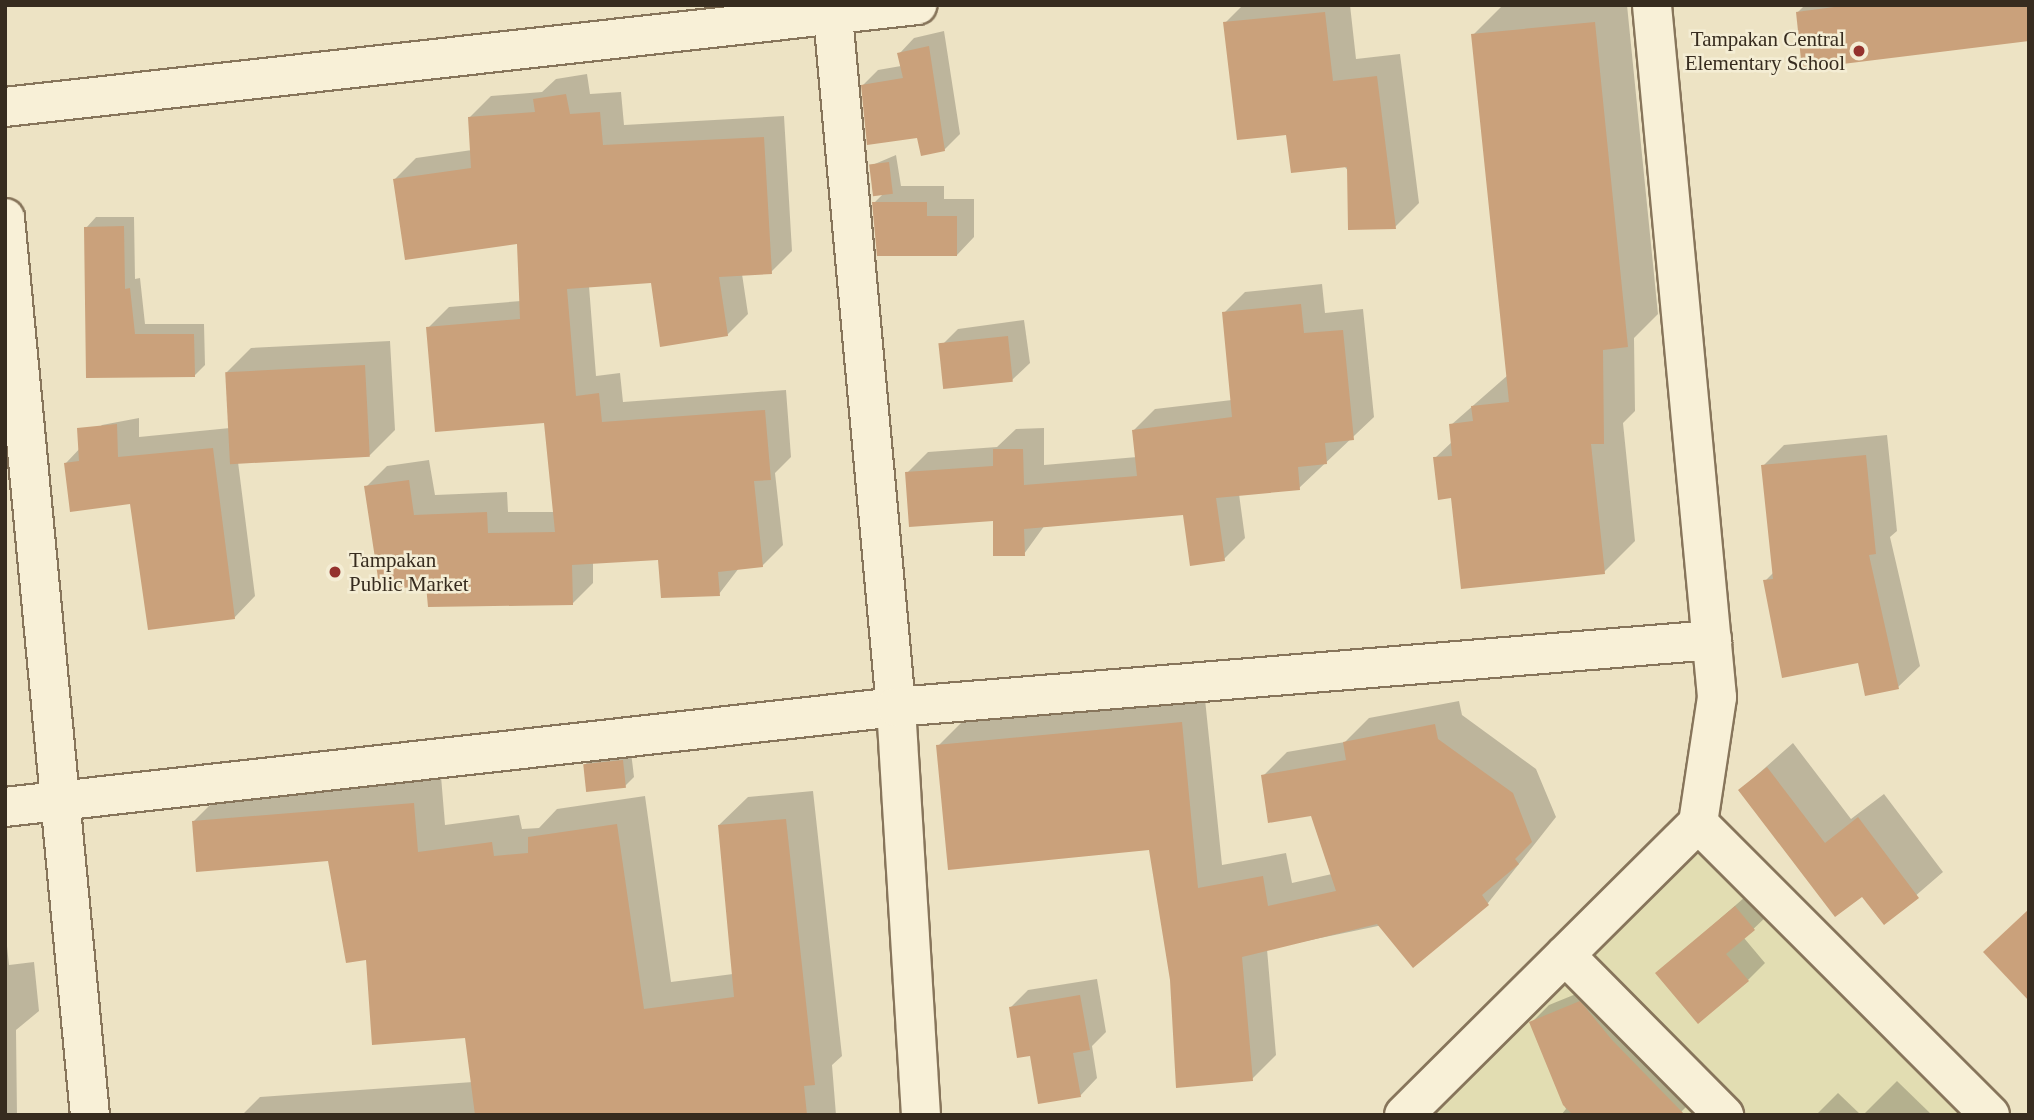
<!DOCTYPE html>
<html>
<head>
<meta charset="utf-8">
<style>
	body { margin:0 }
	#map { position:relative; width:2034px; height:1120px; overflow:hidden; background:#ede3c4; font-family:"Times New Roman",serif }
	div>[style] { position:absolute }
	.farmland>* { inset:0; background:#e2ddb2 }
	.shadow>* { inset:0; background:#0003 }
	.building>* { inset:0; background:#caa17b; transform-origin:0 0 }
	.roads { filter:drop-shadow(2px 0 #87755b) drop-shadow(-2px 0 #87755b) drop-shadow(0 2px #87755b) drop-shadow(0 -2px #87755b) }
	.street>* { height:38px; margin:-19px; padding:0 19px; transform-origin:19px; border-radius:19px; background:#f8f0d7 }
	.secondary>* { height:38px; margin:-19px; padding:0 19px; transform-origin:19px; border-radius:19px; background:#f8f0d7 }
	.dots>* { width:19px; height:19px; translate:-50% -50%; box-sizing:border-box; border:4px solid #f4edd4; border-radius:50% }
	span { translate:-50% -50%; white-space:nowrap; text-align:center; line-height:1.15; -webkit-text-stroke:5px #f4edd4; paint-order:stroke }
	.poi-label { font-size:21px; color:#372c1f }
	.right { translate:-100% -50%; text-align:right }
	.left { translate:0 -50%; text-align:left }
	.frame { position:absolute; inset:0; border:7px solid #372c1f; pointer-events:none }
</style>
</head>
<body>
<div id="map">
	<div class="farmland">
		<div style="clip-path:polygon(1698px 823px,1990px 1115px,1413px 1115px)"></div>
	</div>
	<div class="shadow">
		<div style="clip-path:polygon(1243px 5px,1350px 5px,1356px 59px,1400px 54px,1419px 203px,1395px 227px,1225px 23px)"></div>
		<div style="clip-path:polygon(1503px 5px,1627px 5px,1658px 314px,1634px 338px,1635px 411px,1623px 423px,1635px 541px,1604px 572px,1452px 496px,1435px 458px,1453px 441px,1451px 425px,1508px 375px,1473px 35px)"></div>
		<div style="clip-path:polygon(1805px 5px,2029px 5px,1798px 12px)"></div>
		<div style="clip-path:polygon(944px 31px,960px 134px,944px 150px,918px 136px,863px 85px,878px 70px,901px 66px,899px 54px,914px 38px)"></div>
		<div style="clip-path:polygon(587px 74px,590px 94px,621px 92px,624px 125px,784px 116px,792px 251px,771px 272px,742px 274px,748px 314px,727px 335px,652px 281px,589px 286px,596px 376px,620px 373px,623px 402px,786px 390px,791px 457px,775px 473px,783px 545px,762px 566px,739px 568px,719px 594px,660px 558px,593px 562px,593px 583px,572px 604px,428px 583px,366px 487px,387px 466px,429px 460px,435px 495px,507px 492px,508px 512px,555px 512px,546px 421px,428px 328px,449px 307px,521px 301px,518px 242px,395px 179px,416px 158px,472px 150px,470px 117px,491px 96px,542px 92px,556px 79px)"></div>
		<div style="clip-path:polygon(896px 155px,901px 186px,944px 186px,944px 199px,974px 199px,974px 237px,957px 255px,874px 203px,883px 194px,870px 166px)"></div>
		<div style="clip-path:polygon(96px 217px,134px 217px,135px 279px,140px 278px,145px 324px,204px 324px,205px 365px,194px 376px,88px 376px,86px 228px)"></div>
		<div style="clip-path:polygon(1322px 284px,1325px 313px,1363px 309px,1374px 417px,1299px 488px,1239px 494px,1245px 538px,1224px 559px,1185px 513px,1045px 525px,1024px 554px,995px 519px,907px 473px,928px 452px,997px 447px,1016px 429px,1044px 428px,1044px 465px,1137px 457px,1134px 430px,1155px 409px,1232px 400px,1224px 313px,1245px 292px)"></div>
		<div style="clip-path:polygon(1024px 320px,1030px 363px,1012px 380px,941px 346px,958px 329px)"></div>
		<div style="clip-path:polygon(390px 341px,395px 430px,370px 455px,238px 462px,255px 596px,234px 618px,132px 502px,66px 463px,102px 425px,139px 418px,139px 437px,230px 428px,226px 373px,251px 348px)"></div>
		<div style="clip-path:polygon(1887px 435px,1897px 531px,1890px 537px,1920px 666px,1898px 687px,1765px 581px,1774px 572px,1763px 466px,1784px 445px)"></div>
		<div style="clip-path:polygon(1205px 699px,1222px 865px,1286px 853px,1292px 883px,1332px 874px,1312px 814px,1263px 776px,1287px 752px,1345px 742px,1369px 718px,1459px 701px,1462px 715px,1536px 769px,1556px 817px,1488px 903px,1267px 949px,1276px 1055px,1252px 1079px,1172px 980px,1150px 848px,938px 746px,962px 722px)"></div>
		<div style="clip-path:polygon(1793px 743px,1851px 819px,1884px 794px,1943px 872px,1884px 923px,1862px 894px,1740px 790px)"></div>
		<div style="clip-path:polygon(631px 752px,634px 777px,625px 786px,585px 765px,593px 756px)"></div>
		<div style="clip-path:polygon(441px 776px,445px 825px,519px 815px,522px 829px,539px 828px,557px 809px,645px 796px,671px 982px,733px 974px,719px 825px,748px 797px,813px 791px,842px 1056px,832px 1065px,836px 1115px,242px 1115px,260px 1097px,473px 1082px,466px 1037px,367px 957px,330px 859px,194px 821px,222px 793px)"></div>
		<div style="clip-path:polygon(1753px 890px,1771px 912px,1744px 938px,1765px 963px,1748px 980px,1658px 973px)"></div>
		<div style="clip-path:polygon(5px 927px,9px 965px,34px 962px,39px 1011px,16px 1030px,17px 1115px,5px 1115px)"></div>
		<div style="clip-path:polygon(1097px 979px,1106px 1032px,1092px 1046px,1097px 1078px,1080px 1096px,1031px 1054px,1011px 1007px,1028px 990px)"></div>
		<div style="clip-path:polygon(1598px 985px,1699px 1094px,1678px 1115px,1561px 1115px,1566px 1109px,1532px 1022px,1549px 1005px)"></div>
		<div style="clip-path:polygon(1897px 1081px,1932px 1115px,1863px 1115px)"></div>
		<div style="clip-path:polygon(1838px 1093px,1861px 1115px,1816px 1115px)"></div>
	</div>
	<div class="building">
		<div style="clip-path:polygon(1850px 5px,2029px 5px,2029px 41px,1802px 69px,1796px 12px)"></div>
		<div style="clip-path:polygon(1325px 12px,1333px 81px,1377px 76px,1396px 229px,1348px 230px,1347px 167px,1291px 173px,1286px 135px,1237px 140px,1223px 22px)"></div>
		<div style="clip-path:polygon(1595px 22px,1628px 347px,1603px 350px,1604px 444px,1591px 444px,1605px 574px,1461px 589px,1451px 498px,1438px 500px,1433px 457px,1452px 456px,1449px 424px,1473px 421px,1471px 406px,1509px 402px,1471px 34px)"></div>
		<div style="clip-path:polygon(929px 46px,945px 151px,921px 156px,917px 138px,867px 145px,861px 85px,903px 78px,897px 53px)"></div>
		<div style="clip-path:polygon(566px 94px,570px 114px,600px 112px,603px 145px,764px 137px,772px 274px,719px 277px,728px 336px,660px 347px,651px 283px,567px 289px,576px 396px,599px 393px,602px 422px,765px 410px,771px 480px,754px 481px,763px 567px,718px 572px,720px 596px,661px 598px,658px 560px,572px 565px,573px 605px,428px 607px,426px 585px,380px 591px,364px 486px,409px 480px,414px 515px,487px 512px,488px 533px,555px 532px,544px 423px,435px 432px,426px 327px,520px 319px,517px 244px,405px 260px,393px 179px,471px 168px,468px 117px,535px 112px,533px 99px)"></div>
		<div style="left:889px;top:162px;width:32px;height:20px;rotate:83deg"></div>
		<div style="clip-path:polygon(872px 202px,927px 202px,927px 216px,957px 216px,957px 256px,877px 256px)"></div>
		<div style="clip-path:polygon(124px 226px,125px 289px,130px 288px,135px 334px,194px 334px,195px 377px,86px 378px,84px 227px)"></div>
		<div style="clip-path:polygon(1301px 304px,1304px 333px,1343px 330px,1354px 440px,1325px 443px,1327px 464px,1298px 467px,1300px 490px,1216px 498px,1225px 561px,1190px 566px,1183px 515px,1024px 529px,1025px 556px,993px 556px,993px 521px,909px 527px,905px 472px,993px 466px,993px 449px,1023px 449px,1024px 485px,1137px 476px,1132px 430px,1232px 417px,1222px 312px)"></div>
		<div style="left:1008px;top:336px;width:46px;height:70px;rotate:84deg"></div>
		<div style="left:365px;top:365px;width:92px;height:140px;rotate:87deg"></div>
		<div style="clip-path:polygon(117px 424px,118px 457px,213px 448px,235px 619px,148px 630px,130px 504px,70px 512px,64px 463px,79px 461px,77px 428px)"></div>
		<div style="clip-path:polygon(1866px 455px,1876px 554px,1869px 555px,1899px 689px,1865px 696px,1858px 663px,1782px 678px,1763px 580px,1773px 579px,1761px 465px)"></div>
		<div style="clip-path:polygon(1182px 722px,1198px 888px,1263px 876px,1268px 906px,1336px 891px,1311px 816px,1268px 823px,1261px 775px,1346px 760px,1343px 742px,1435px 724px,1438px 739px,1513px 793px,1532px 842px,1515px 859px,1519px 864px,1482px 895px,1489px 905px,1413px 968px,1377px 924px,1242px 957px,1253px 1081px,1176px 1088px,1170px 980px,1149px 850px,948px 870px,936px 745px)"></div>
		<div style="left:623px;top:760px;width:28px;height:40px;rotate:84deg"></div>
		<div style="clip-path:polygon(1767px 767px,1825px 843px,1858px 817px,1919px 898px,1884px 925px,1862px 897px,1835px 917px,1738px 790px)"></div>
		<div style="clip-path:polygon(414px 803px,418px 852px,492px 842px,494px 856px,528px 853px,528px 837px,617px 824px,644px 1009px,734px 997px,718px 825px,786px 819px,815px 1085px,804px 1086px,807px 1115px,475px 1115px,465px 1038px,372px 1045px,366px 960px,346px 963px,328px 861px,196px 872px,192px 821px)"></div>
		<div style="clip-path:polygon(1735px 906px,1755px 930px,1726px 954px,1749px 981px,1698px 1024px,1655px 973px)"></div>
		<div style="clip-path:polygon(2029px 909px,2029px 1001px,1983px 952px)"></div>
		<div style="clip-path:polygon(1080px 995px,1090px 1050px,1073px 1053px,1081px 1097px,1038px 1104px,1030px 1056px,1017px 1058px,1009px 1007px)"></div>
		<div style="clip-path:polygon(1580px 1001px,1612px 1040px,1685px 1115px,1573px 1115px,1563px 1105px,1529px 1022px)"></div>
	</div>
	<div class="roads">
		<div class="street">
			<div style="left:832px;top:5px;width:705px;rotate:84.79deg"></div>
			<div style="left:896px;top:707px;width:409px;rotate:86.5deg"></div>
			<div style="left:5px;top:107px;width:918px;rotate:-6.38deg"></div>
			<div style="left:5px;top:807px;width:897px;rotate:-6.4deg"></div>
			<div style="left:896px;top:707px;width:819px;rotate:-4.69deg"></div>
			<div style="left:1698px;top:823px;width:413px;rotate:45deg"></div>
			<div style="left:1565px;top:955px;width:226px;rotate:45.2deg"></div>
			<div style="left:1404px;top:1115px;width:414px;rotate:-44.8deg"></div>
			<div style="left:1698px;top:823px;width:127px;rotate:-81.4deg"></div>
			<div style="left:1717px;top:697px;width:695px;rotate:-95.37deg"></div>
		</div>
		<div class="secondary">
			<div style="left:5px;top:218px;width:901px;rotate:84.59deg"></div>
		</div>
	</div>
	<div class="dots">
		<div style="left:1859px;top:51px;background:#94322d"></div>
		<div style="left:335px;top:572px;background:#94322d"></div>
	</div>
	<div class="poi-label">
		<span class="right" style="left:1845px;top:51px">Tampakan Central<br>Elementary School</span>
		<span class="left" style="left:349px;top:572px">Tampakan<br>Public Market</span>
	</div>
	<div class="frame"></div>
</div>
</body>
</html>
